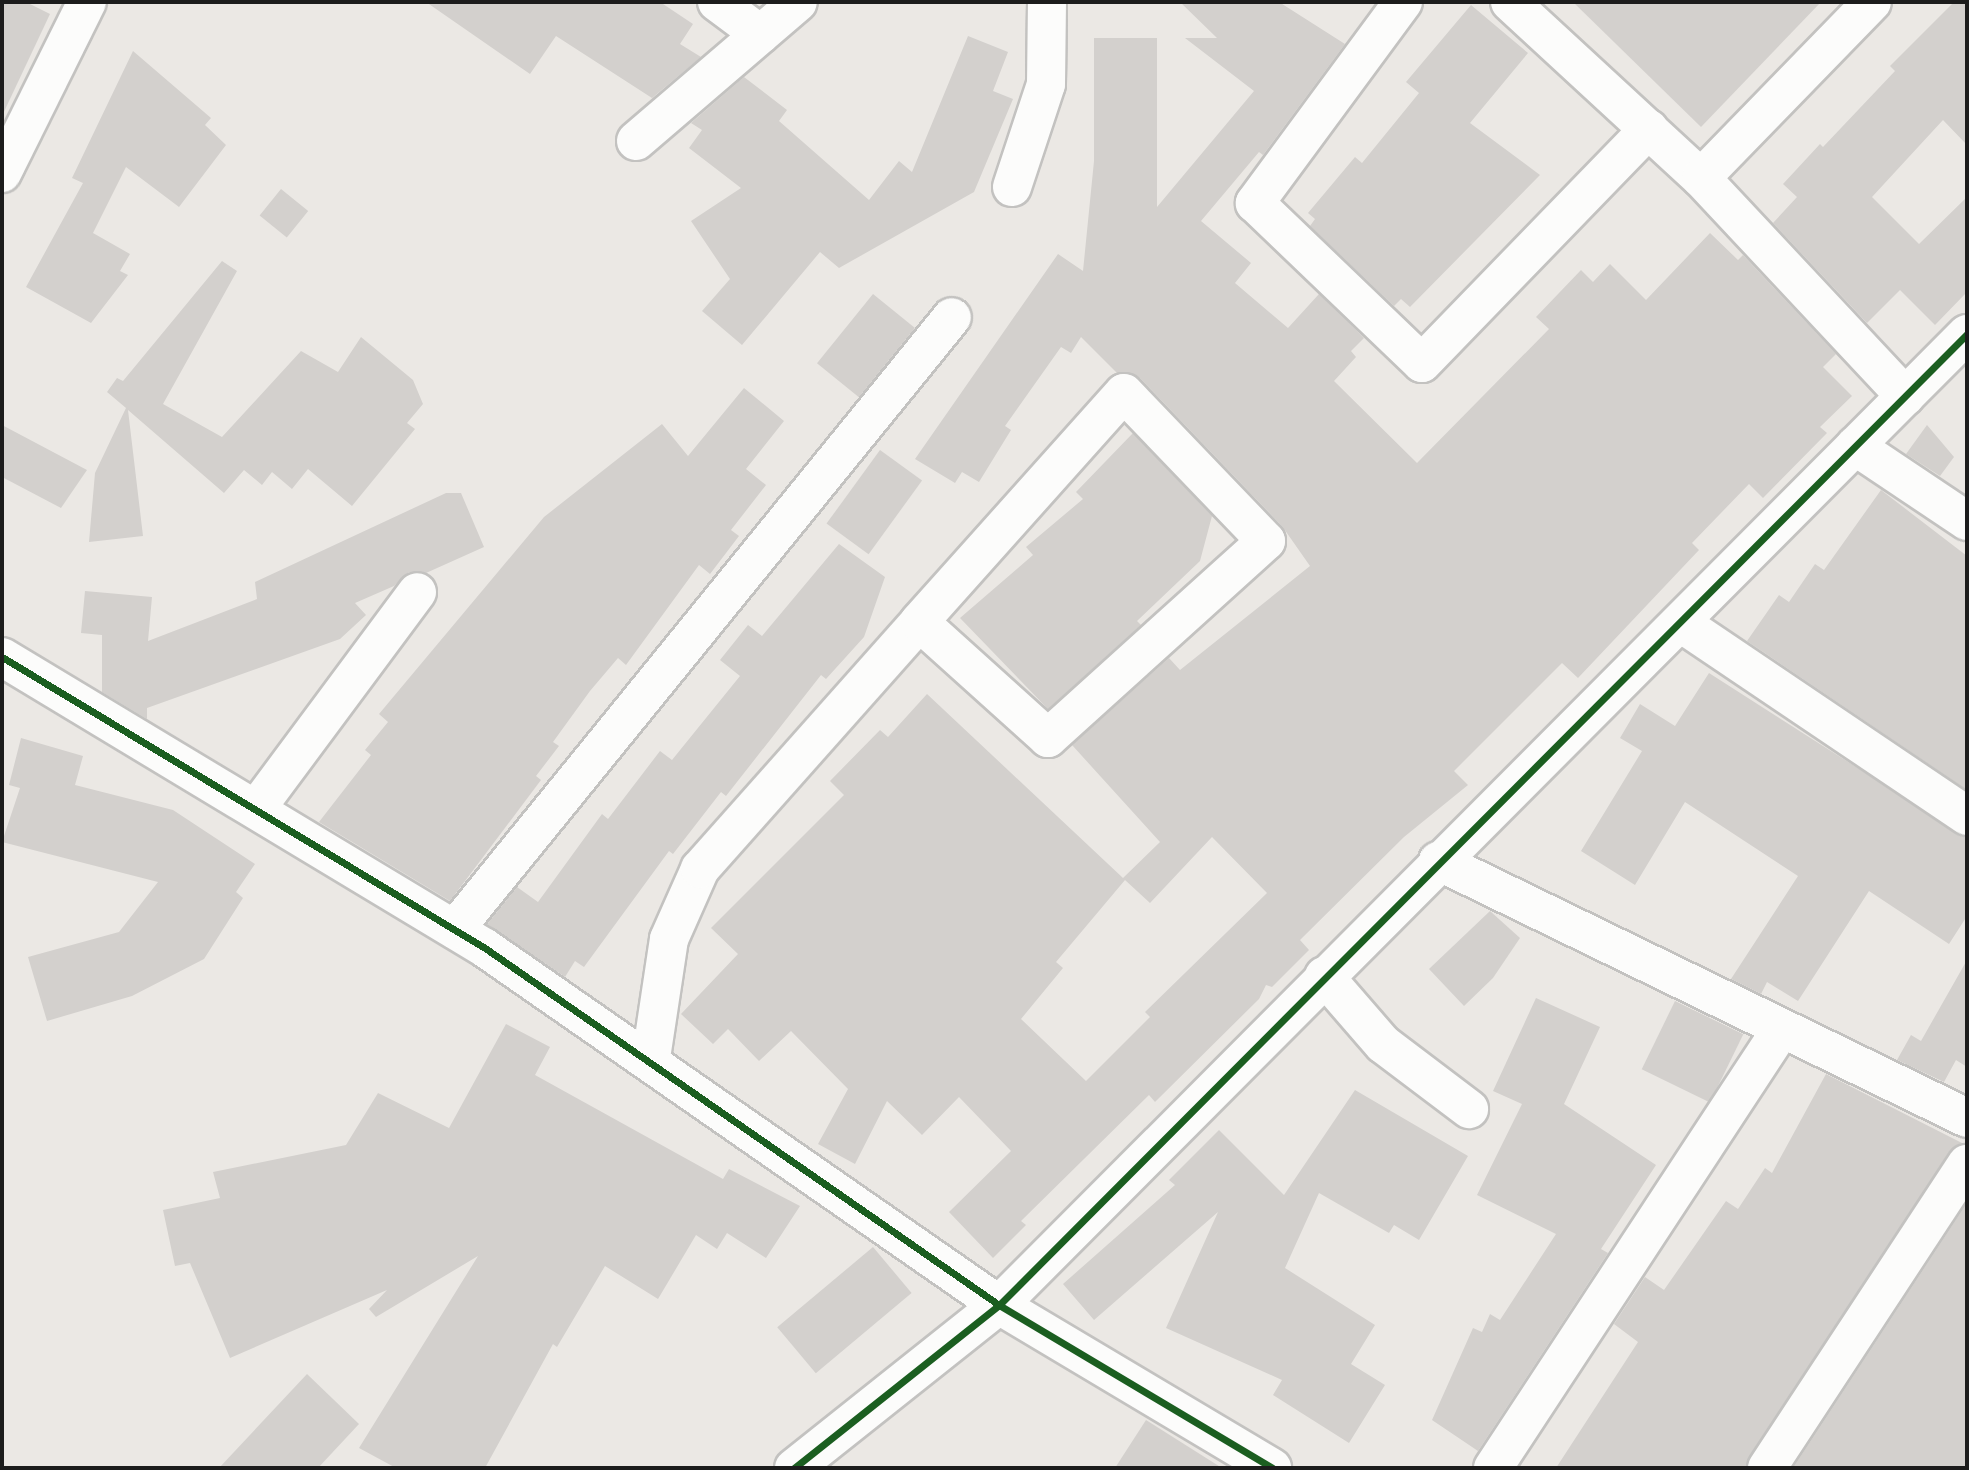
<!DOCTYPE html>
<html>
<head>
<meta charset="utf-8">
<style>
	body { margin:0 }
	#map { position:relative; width:1969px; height:1470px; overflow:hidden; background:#ebe8e4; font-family:Commissioner,sans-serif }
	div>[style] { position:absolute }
	.building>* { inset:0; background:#d3d0cd; transform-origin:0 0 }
	.roads { filter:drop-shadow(2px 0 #c3c2c0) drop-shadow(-2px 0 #c3c2c0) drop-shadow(0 2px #c3c2c0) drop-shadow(0 -2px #c3c2c0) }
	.minor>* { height:38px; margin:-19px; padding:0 19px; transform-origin:19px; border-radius:19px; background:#fcfcfb }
	.cycleway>* { height:7px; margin:-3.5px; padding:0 3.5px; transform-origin:3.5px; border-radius:3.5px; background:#1b5e20 }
	span { translate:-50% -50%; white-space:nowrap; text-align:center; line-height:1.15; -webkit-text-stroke:7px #fff; paint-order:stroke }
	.frame { position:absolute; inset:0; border:4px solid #1c1c1c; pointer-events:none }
</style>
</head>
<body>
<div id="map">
	<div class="building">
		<div style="clip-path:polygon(2px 2px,26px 2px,50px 14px,2px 116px)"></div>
		<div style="clip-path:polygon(426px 2px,660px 2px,693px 24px,680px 44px,701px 57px,652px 98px,556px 36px,530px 74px)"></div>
		<div style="clip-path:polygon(evenodd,1180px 2px,1279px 2px,1345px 44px,1263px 155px,1259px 152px,1201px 221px,1251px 263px,1235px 283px,1288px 328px,1319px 294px,1364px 338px,1351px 351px,1356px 357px,1334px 381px,1417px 463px,1549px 329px,1536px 317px,1581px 270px,1593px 282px,1610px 264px,1646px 300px,1710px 233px,1738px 260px,1743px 255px,1836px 354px,1823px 367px,1852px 396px,1820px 427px,1827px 433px,1763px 498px,1749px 484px,1692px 543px,1699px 550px,1578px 678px,1562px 663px,1454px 771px,1468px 785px,1404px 837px,1300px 940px,1309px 950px,1272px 987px,1266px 985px,1259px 999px,1155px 1102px,1149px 1095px,1021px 1221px,1026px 1225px,993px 1258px,949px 1212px,1011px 1151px,959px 1097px,922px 1135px,887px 1101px,855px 1164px,818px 1144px,848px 1089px,791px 1031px,759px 1061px,728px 1029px,713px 1044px,681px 1014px,738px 954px,711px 928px,844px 795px,830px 781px,880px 730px,888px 737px,927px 694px,1123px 878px,1160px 842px,1072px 745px,1169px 658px,1180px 670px,1310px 566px,1282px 526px,1140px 378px,1117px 373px,1081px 337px,1071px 353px,1061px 347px,1005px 426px,1011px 430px,979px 482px,962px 472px,955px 483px,915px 459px,1058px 254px,1083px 271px,1094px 161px,1094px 38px,1157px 38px,1157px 207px,1254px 91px,1185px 38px,1217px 38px,1180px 2px,1212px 837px,1267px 893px,1145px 1012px,1150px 1017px,1086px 1081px,1021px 1019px,1063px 968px,1056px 962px,1125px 880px,1150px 903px,1212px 837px)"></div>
		<div style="clip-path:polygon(1573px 2px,1821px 2px,1701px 127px)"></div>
		<div style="clip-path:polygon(1954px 2px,1967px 2px,1967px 145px,1943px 120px,1872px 197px,1919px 244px,1967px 197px,1967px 292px,1935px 325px,1900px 290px,1867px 323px,1773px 223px,1797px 197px,1783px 184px,1820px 144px,1823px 147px,1895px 71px,1890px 66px)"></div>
		<div style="clip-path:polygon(1471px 5px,1528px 53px,1470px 123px,1540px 175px,1410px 307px,1401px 299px,1394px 306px,1310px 226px,1315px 219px,1308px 213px,1355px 157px,1362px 163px,1419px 93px,1406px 82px)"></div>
		<div style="clip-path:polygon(968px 36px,1008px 52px,993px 91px,1013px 99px,974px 192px,839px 268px,820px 252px,742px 345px,702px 311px,730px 279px,691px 221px,741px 188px,689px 148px,702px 130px,691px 123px,744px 77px,787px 110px,779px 121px,869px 200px,899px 161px,912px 172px)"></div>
		<div style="clip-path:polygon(133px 51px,211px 118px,205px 125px,226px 145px,179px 207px,126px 167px,93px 233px,130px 254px,120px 271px,128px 275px,91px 323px,26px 287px,83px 183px,72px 178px)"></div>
		<div style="left:281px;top:189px;width:35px;height:34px;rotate:39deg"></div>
		<div style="clip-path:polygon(222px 261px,237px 271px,163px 404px,222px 437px,301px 351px,338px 372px,361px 337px,413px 380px,423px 404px,407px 423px,415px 429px,352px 506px,308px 469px,292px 489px,272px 472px,262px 485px,244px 470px,224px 493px,128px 410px,143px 536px,89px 542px,95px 473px,126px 408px,107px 392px,117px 378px,123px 381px)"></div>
		<div style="left:873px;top:294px;width:54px;height:89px;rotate:39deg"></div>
		<div style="clip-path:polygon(744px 388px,784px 421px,746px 469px,766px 485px,731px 530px,739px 536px,710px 574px,699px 565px,626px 665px,618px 658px,590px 691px,553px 742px,559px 746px,536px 776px,541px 780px,450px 901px,319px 822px,371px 755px,365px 750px,388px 722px,379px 714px,544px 517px,662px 424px,688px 456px)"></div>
		<div style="clip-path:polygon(2px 425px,87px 470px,61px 508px,2px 477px)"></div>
		<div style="clip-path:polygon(1927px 425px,1954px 457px,1940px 476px,1906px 454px)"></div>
		<div style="clip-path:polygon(1133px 433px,1212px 516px,1200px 561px,1137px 621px,1141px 625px,1048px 709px,960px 618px,1033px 555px,1026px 547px,1083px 499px,1076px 492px)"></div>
		<div style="left:880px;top:450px;width:52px;height:91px;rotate:36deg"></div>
		<div style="clip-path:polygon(1881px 490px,1967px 556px,1967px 790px,1747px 641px,1779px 595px,1789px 602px,1815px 564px,1824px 570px)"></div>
		<div style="clip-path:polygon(446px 493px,461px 493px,484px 547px,426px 573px,409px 572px,394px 586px,355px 603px,366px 615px,340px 639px,147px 708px,147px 719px,102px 692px,102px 635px,81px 633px,85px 591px,152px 597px,148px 641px,257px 599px,255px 582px)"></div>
		<div style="clip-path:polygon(839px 544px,885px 577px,864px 637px,826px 679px,821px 675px,726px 796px,721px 792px,673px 854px,669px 851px,584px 967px,575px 961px,565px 977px,487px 924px,517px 887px,538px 902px,602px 814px,608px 819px,660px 751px,672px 760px,740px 676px,720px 660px,748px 625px,762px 636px)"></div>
		<div style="clip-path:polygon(1709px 673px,1967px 838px,1967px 916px,1949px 944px,1869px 891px,1798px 1001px,1767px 982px,1761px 994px,1731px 979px,1798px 876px,1685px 802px,1635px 885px,1581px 851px,1642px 751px,1620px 738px,1640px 704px,1675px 726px)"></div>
		<div style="clip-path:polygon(21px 738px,83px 756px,75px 785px,173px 810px,255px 864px,236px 892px,243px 898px,204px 959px,132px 996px,47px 1021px,28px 957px,119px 932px,158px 882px,2px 842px,20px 788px,9px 785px)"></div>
		<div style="clip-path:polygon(1490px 911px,1520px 938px,1493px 978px,1464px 1006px,1429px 969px)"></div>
		<div style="clip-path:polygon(1967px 960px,1967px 1067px,1956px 1060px,1944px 1082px,1897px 1060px,1911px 1035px,1921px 1041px)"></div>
		<div style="clip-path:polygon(1536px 998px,1600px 1027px,1564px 1104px,1656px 1165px,1601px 1249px,1608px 1253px,1478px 1451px,1432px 1420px,1473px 1328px,1482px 1332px,1490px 1314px,1500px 1320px,1556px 1234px,1477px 1195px,1522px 1104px,1493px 1091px)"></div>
		<div style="left:1675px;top:1001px;width:76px;height:76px;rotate:26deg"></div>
		<div style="clip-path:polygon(506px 1024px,550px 1047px,535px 1075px,723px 1179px,729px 1169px,800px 1206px,766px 1258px,727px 1233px,717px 1249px,696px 1235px,658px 1299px,605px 1266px,557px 1347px,553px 1344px,485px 1468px,396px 1468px,359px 1448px,478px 1256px,376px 1317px,369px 1309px,387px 1290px,230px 1358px,190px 1263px,175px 1266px,163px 1210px,220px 1198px,213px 1172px,346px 1145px,378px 1093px,449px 1128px)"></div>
		<div style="clip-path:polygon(1826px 1074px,1962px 1143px,1949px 1152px,1745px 1468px,1556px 1468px,1638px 1342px,1614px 1324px,1645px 1277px,1664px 1290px,1726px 1201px,1738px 1209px,1765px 1168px,1772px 1173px)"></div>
		<div style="clip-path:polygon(1355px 1090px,1468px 1156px,1419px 1240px,1394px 1225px,1389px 1233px,1319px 1193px,1285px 1268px,1375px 1325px,1351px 1364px,1385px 1385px,1349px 1443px,1273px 1395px,1282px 1380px,1166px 1328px,1218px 1212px,1094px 1320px,1063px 1284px,1175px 1185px,1169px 1180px,1219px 1130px,1284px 1195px)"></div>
		<div style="clip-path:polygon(1967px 1203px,1967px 1468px,1793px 1468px)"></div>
		<div style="left:873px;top:1247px;width:60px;height:125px;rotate:50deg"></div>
		<div style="clip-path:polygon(307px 1374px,359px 1424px,318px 1468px,219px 1468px)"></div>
		<div style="clip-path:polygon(1146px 1420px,1222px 1468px,1115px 1468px)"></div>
	</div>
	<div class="roads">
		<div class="minor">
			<div style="left:717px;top:2px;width:54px;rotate:36.7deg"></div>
			<div style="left:1403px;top:2px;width:250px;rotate:126.4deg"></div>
			<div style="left:1255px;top:203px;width:231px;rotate:43.8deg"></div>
			<div style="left:1422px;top:363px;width:326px;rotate:-45.9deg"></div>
			<div style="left:1510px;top:2px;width:260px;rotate:42.7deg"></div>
			<div style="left:1701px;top:178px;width:299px;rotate:46.9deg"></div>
			<div style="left:636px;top:141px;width:213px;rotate:-40.6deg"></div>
			<div style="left:2px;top:173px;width:191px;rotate:-63.6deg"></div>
			<div style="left:1701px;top:178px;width:245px;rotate:-45.8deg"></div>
			<div style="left:1012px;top:187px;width:108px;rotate:-71.7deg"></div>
			<div style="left:1046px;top:84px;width:82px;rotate:-89.3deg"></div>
			<div style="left:1855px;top:446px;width:135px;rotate:33.8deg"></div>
			<div style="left:1681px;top:623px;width:345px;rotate:34deg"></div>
			<div style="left:2px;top:657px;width:564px;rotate:31.07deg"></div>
			<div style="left:485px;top:948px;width:626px;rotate:34.78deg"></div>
			<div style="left:999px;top:1305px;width:318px;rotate:30.8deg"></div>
			<div style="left:256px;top:809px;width:270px;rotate:-53.4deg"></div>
			<div style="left:1438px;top:861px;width:588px;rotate:25.91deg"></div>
			<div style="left:455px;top:929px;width:788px;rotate:-50.92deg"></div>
			<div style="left:1324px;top:976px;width:90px;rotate:49.1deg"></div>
			<div style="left:1383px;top:1044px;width:108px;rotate:37.1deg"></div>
			<div style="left:651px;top:1058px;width:120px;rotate:-81.4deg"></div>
			<div style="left:669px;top:939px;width:77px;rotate:-66.1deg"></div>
			<div style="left:700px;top:869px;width:330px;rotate:-48.4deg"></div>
			<div style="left:919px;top:622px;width:307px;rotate:-48.2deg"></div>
			<div style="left:1124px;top:393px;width:205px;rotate:46.2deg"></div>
			<div style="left:1266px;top:541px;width:294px;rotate:137.9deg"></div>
			<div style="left:1048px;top:738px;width:173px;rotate:-138deg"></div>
			<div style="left:794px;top:1468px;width:262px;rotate:-38.5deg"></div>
			<div style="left:999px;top:1305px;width:1371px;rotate:-45.09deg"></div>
			<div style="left:1493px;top:1468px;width:526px;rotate:-56.7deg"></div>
			<div style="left:1767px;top:1468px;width:364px;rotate:-56.7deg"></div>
		</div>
	</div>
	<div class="cycleway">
		<div style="left:2px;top:657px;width:564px;rotate:31.07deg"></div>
		<div style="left:485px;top:948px;width:626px;rotate:34.78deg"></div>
		<div style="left:999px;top:1305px;width:318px;rotate:30.8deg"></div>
		<div style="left:794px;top:1468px;width:262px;rotate:-38.5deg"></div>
		<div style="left:999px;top:1305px;width:1371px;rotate:-45.09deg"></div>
	</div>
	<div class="frame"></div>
</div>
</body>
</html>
